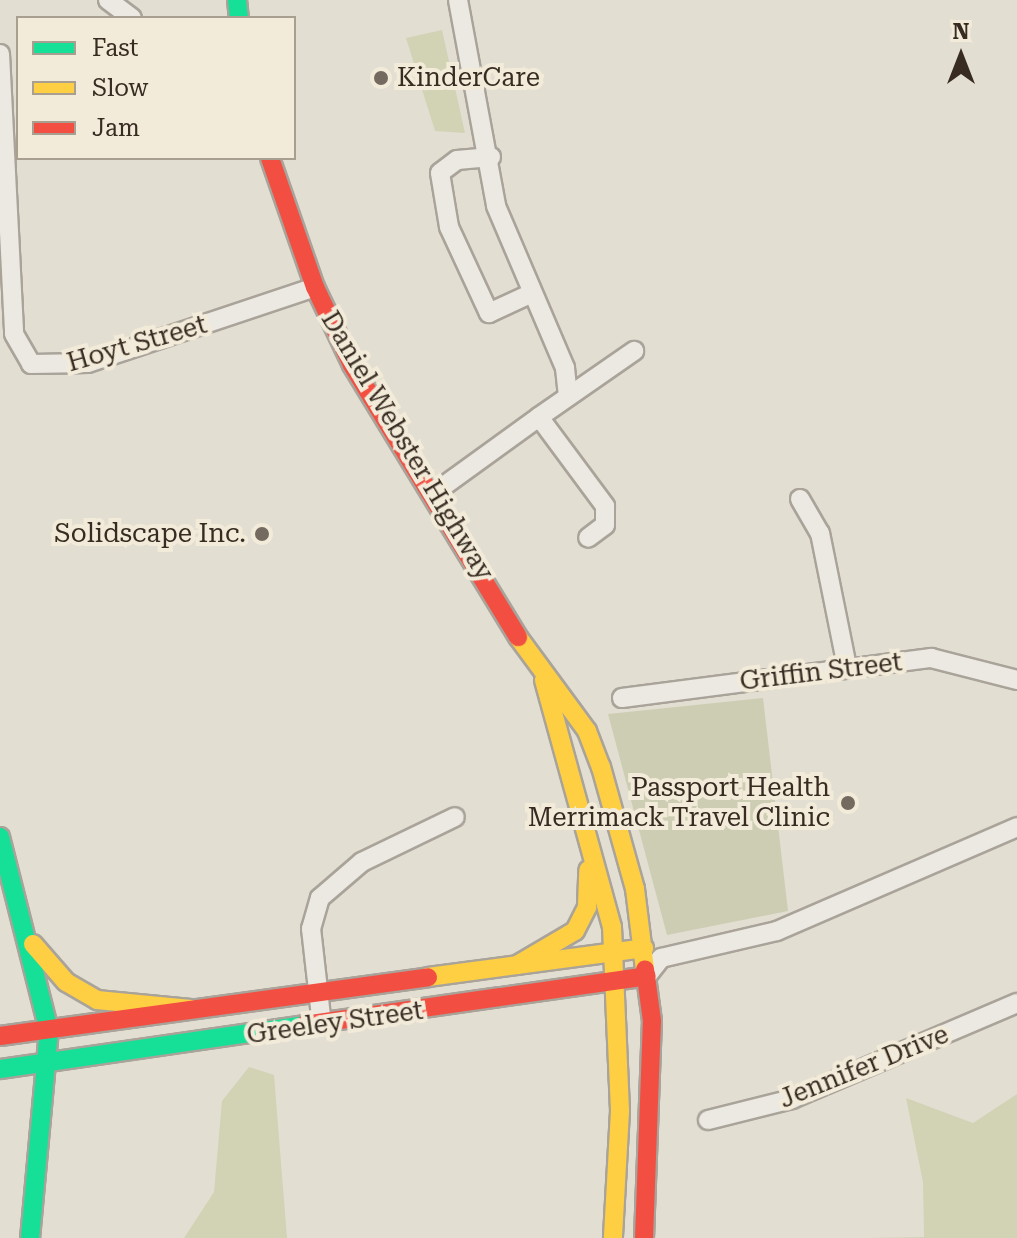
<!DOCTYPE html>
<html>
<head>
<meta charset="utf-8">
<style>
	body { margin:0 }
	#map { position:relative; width:1017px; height:1238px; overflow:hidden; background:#e3ded2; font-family:"Roboto Serif",serif }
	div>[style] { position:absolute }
	.green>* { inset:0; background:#d2d2b5 }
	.cemetery>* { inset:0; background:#cdcdb4 }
	.roads { filter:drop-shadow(2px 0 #a9a39a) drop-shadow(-2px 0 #a9a39a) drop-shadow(0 2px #a9a39a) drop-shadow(0 -2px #a9a39a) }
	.street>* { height:18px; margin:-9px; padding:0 9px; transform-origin:9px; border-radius:9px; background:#ece9e2 }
	.fast>* { height:18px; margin:-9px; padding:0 9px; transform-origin:9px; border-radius:9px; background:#16e098 }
	.slow>* { height:18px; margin:-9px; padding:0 9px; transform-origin:9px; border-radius:9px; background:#ffcf43 }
	.jam>* { height:18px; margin:-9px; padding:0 9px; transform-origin:9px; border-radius:9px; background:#f24e42 }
	.dots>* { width:22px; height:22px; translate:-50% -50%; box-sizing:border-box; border:4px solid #f3ebd9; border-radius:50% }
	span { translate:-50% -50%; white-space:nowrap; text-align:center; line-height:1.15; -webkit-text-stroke:8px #f3ebd9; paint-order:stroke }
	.poi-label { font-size:26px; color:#382c22 }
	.left { translate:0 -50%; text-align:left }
	.right { translate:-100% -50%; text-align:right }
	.street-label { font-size:26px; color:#382c22 }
	.legend { position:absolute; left:16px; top:16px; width:280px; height:144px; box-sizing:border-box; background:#f3ebd9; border:2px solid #a89f90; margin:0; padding:10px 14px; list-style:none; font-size:24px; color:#382c22 }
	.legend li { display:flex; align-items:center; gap:16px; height:40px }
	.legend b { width:40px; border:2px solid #a89f90 }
	.north { position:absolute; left:921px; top:16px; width:80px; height:80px; -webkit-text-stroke:6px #f3ebd9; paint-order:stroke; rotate:0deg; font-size:22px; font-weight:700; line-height:32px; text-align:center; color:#382c22 }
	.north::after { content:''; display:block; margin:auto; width:28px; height:36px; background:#382c22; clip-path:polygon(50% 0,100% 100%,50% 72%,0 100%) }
</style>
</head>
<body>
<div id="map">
	<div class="green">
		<div style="clip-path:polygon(442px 30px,465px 133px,435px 131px,406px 38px)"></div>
		<div style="clip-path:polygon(249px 1067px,274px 1075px,287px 1238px,184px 1238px,214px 1192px,222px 1101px)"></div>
		<div style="clip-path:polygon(1017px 1094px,1017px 1238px,869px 1238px,924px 1237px,923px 1182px,906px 1098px,973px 1123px)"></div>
	</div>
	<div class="cemetery">
		<div style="clip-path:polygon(763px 698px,788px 911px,667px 935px,608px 714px)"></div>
	</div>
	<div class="roads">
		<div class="street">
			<div style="left:108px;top:0;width:30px;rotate:37deg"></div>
			<div style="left:458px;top:0;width:209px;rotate:79.5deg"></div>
			<div style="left:496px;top:206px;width:176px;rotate:66.9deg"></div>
			<div style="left:565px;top:368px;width:27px;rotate:84deg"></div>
			<div style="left:0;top:54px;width:280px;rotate:87.1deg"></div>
			<div style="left:14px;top:334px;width:34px;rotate:60deg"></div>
			<div style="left:31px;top:364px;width:57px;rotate:-1deg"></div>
			<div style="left:88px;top:363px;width:239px;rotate:-18.5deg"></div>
			<div style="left:491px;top:157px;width:34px;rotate:175deg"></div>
			<div style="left:457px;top:160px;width:21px;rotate:143deg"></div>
			<div style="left:440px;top:173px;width:55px;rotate:80.5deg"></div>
			<div style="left:449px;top:227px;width:95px;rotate:65.1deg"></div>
			<div style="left:489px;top:313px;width:45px;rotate:-24.9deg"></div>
			<div style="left:539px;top:417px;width:116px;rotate:-34.8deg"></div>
			<div style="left:434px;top:493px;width:130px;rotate:-35.9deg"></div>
			<div style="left:539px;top:417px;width:111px;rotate:53.4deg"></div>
			<div style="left:605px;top:506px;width:19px;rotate:90deg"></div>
			<div style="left:605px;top:525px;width:21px;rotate:143deg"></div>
			<div style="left:800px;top:499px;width:39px;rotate:60deg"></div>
			<div style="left:820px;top:533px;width:137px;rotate:78.6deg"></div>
			<div style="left:622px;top:698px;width:312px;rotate:-7.4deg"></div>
			<div style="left:931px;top:658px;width:89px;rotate:14.3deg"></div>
			<div style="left:647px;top:976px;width:23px;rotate:-52deg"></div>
			<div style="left:661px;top:958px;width:119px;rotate:-13.1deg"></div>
			<div style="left:777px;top:931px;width:262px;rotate:-23.4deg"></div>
			<div style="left:322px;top:1025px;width:97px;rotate:-96.5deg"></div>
			<div style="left:311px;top:929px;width:32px;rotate:-74deg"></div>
			<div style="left:320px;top:898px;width:55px;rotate:-40.6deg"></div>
			<div style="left:362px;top:862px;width:103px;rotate:-25.8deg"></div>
			<div style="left:708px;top:1120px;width:87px;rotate:-14deg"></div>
			<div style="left:792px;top:1099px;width:245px;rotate:-23.1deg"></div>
		</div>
		<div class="fast">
			<div style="left:237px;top:0;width:18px;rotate:84deg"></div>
			<div style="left:0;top:837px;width:199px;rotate:75.8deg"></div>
			<div style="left:49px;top:1030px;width:209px;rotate:95.2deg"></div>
			<div style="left:0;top:1069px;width:307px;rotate:-8.2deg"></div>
		</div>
		<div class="slow">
			<div style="left:518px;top:637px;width:117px;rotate:53.7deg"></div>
			<div style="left:587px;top:731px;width:39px;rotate:69deg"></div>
			<div style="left:601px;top:767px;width:127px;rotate:74.4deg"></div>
			<div style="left:635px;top:889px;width:81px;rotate:82.9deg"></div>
			<div style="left:544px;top:680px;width:256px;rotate:74.6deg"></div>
			<div style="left:612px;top:927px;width:184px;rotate:87.5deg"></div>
			<div style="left:620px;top:1111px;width:127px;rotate:93.2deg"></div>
			<div style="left:33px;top:944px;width:50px;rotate:49deg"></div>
			<div style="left:66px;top:982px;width:36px;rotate:30deg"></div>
			<div style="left:97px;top:1000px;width:94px;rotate:5.5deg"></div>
			<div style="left:517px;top:965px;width:67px;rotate:-30.4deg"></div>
			<div style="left:575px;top:931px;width:27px;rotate:-63deg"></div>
			<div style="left:587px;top:907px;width:37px;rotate:-88deg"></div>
			<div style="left:428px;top:977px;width:218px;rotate:-7.6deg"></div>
		</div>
		<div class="jam">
			<div style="left:270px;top:158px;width:137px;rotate:70.8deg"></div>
			<div style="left:315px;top:287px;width:86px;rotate:64.6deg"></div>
			<div style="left:352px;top:365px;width:319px;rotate:58.6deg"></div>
			<div style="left:304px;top:1025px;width:346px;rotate:-8.1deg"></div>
			<div style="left:0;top:1036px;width:432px;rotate:-7.8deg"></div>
			<div style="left:644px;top:1238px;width:217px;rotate:-87.9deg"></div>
			<div style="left:652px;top:1021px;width:52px;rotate:-97.7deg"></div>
		</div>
	</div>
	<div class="dots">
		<div style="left:381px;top:78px;background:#746a60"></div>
		<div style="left:262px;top:534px;background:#746a60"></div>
		<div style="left:848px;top:803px;background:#746a60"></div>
	</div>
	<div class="poi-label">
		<span class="left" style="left:397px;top:78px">KinderCare</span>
		<span class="right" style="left:246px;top:534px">Solidscape Inc.</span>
		<span class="right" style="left:830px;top:803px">Passport Health<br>Merrimack Travel Clinic</span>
	</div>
	<div class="street-label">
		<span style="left:137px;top:344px;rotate:-16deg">Hoyt Street</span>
		<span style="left:407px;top:446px;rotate:59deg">Daniel Webster Highway</span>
		<span style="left:821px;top:672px;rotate:-7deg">Griffin Street</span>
		<span style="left:335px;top:1023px;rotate:-8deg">Greeley Street</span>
		<span style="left:864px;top:1067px;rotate:-22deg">Jennifer Drive</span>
	</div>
	<ul class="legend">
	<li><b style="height:10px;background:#16e098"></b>Fast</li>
	<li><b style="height:10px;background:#ffcf43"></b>Slow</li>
	<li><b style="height:10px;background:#f24e42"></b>Jam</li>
	</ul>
	<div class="north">N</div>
</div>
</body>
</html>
